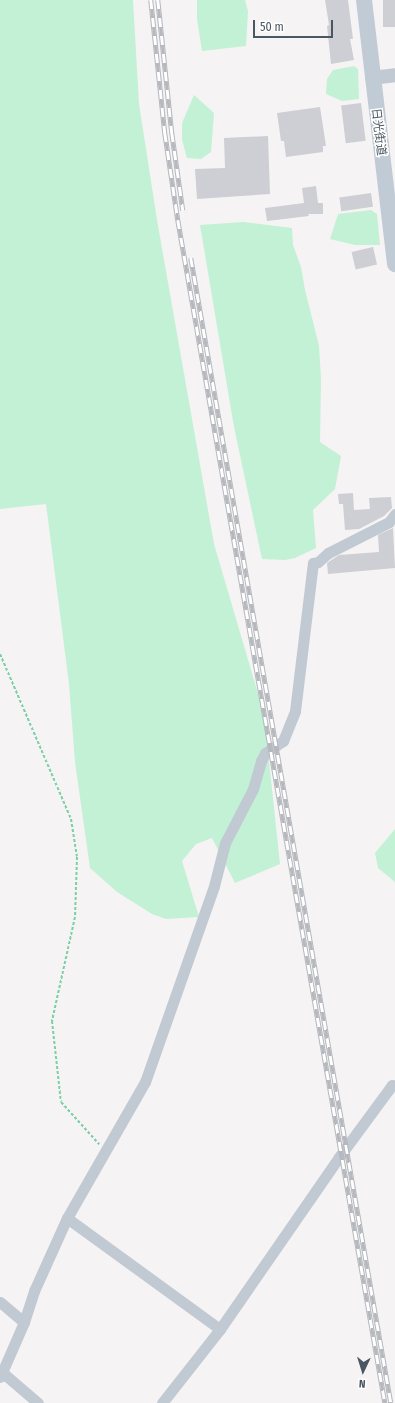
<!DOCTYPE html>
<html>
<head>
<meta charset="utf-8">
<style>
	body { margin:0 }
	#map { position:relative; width:395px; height:1403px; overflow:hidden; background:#f5f3f3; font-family:"Fira Sans Condensed","Noto Sans JP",sans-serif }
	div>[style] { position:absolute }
	.green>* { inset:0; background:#c3f1d5 }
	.building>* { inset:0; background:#cdcfd5; transform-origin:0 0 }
	.path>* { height:2px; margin-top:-1px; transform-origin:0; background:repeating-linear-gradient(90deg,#7ad0a6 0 3px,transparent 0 5px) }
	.minor>* { height:11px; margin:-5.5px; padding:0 5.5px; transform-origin:5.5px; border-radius:5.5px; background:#c1cad2 }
	.tertiary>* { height:14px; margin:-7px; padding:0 7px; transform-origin:7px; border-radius:7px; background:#c1cad2 }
	.secondary>* { height:16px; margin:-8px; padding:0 8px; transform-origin:8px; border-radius:8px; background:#c1cbd6 }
	.rail>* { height:4.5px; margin-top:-2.25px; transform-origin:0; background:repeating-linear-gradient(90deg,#fff 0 9px,#b5b8bd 0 18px); box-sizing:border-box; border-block:1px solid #b5b8bd }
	span { translate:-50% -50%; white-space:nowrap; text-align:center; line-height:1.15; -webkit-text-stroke:3px #fff; paint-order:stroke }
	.street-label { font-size:12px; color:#4a5661 }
	.north { position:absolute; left:343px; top:1351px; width:40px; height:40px; -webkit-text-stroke:3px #fff; paint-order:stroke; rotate:184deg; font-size:11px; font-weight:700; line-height:16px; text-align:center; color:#4a5661 }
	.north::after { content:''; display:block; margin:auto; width:14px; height:18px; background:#4a5661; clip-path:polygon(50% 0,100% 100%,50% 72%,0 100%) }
	.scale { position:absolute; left:253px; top:20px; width:80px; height:18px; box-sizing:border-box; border:2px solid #4a5661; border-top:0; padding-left:5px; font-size:12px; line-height:14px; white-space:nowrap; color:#4a5661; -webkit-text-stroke:3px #fff; paint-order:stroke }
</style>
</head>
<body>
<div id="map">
	<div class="green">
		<div style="clip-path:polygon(0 0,133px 0,139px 104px,157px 220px,214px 544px,264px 714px,280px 864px,235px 883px,212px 838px,196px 844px,182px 861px,199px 917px,166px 919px,152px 914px,117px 892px,90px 868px,75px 762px,69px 684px,46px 504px,0 509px)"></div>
		<div style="clip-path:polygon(197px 0,245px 0,248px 11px,246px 46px,202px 51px,197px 19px)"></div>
		<div style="clip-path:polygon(354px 66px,358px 69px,359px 99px,342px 101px,326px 94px,327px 79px,333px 70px)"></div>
		<div style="clip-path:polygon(194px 95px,214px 113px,211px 152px,201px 159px,187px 158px,182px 140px,182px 123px)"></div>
		<div style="clip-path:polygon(371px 210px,377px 214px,380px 245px,355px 245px,330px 239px,338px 214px)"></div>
		<div style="clip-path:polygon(243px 222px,292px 228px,293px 245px,301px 267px,305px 290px,319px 346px,321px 379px,320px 442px,341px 456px,335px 489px,313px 510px,316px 548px,295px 558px,285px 560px,262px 559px,234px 427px,200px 225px)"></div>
		<div style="clip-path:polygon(395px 829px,395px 882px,378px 868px,375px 853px)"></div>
	</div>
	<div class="building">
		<div style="clip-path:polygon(325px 0,348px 0,353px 39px,350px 39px,354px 60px,331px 64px,327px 26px,329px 25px)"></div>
		<div style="left:383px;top:0;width:12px;height:27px"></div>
		<div style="left:361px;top:103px;width:38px;height:20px;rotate:83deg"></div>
		<div style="clip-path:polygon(320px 107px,326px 146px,323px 146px,323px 152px,286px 157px,284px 141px,281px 141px,277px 113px)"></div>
		<div style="clip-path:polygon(268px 136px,270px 194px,197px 199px,195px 169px,225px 168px,224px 138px)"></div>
		<div style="clip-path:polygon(316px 186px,318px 203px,323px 203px,323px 214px,308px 214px,309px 216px,267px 221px,265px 208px,304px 203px,302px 188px)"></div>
		<div style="left:371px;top:193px;width:14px;height:32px;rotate:82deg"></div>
		<div style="left:373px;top:247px;width:18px;height:22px;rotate:77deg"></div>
		<div style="clip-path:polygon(353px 493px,354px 510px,370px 509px,369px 498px,391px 497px,392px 508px,384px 516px,359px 529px,345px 530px,343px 504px,339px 504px,338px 494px)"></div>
		<div style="clip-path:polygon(393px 528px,395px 568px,328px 574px,327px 563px,339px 555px,379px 552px,378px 535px)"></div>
	</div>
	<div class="path">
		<div style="left:0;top:654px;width:180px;rotate:66.7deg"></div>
		<div style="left:71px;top:819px;width:38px;rotate:81deg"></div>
		<div style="left:77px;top:857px;width:60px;rotate:91.9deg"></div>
		<div style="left:75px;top:917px;width:107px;rotate:102.5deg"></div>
		<div style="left:52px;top:1021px;width:81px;rotate:83.7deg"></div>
		<div style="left:61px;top:1102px;width:57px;rotate:47.9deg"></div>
	</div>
	<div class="minor">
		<div style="left:67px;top:1218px;width:189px;rotate:36deg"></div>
		<div style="left:0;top:1302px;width:31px;rotate:40deg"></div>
		<div style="left:3px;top:1373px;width:46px;rotate:40.6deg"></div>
		<div style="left:0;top:1377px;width:60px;rotate:-66.4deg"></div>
		<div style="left:24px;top:1322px;width:33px;rotate:-72deg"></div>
		<div style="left:34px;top:1291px;width:80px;rotate:-65.7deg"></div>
		<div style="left:67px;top:1218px;width:157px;rotate:-60.2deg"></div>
		<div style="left:145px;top:1082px;width:208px;rotate:-70.6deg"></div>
		<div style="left:214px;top:886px;width:44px;rotate:-75.7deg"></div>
		<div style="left:225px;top:843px;width:61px;rotate:-62.6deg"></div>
		<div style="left:253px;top:789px;width:29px;rotate:-74deg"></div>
		<div style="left:261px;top:761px;width:9px;rotate:-63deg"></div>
		<div style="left:265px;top:753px;width:22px;rotate:-34deg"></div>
		<div style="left:283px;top:741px;width:32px;rotate:-68deg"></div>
		<div style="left:295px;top:711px;width:149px;rotate:-83.1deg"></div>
		<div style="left:313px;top:563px;width:5px;rotate:-11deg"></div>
		<div style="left:318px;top:562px;width:13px;rotate:-42deg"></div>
		<div style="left:328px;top:553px;width:68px;rotate:-26.9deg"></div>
		<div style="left:389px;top:522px;width:10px;rotate:-53deg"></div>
		<div style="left:162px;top:1403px;width:94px;rotate:-51.9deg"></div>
		<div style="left:220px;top:1329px;width:209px;rotate:-55.3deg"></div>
		<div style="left:339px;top:1157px;width:89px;rotate:-53.6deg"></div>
		<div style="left:392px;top:1085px;width:3px;rotate:18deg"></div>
	</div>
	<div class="tertiary">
		<div style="left:372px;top:78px;width:23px;rotate:-7deg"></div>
	</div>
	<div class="secondary">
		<div style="left:364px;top:0;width:266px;rotate:83.3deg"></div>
	</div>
	<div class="rail">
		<div style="left:151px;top:0;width:134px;rotate:84deg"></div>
		<div style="left:165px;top:133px;width:88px;rotate:81.5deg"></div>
		<div style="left:178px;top:220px;width:1201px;rotate:80.07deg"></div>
		<div style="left:158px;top:0;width:134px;rotate:84deg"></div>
		<div style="left:172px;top:133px;width:78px;rotate:81.9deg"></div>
		<div style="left:191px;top:258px;width:1162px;rotate:80.09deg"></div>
	</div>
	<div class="street-label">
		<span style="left:378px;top:132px;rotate:83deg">日光街道</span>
	</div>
	<div class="north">N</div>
	<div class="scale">50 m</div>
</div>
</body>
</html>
